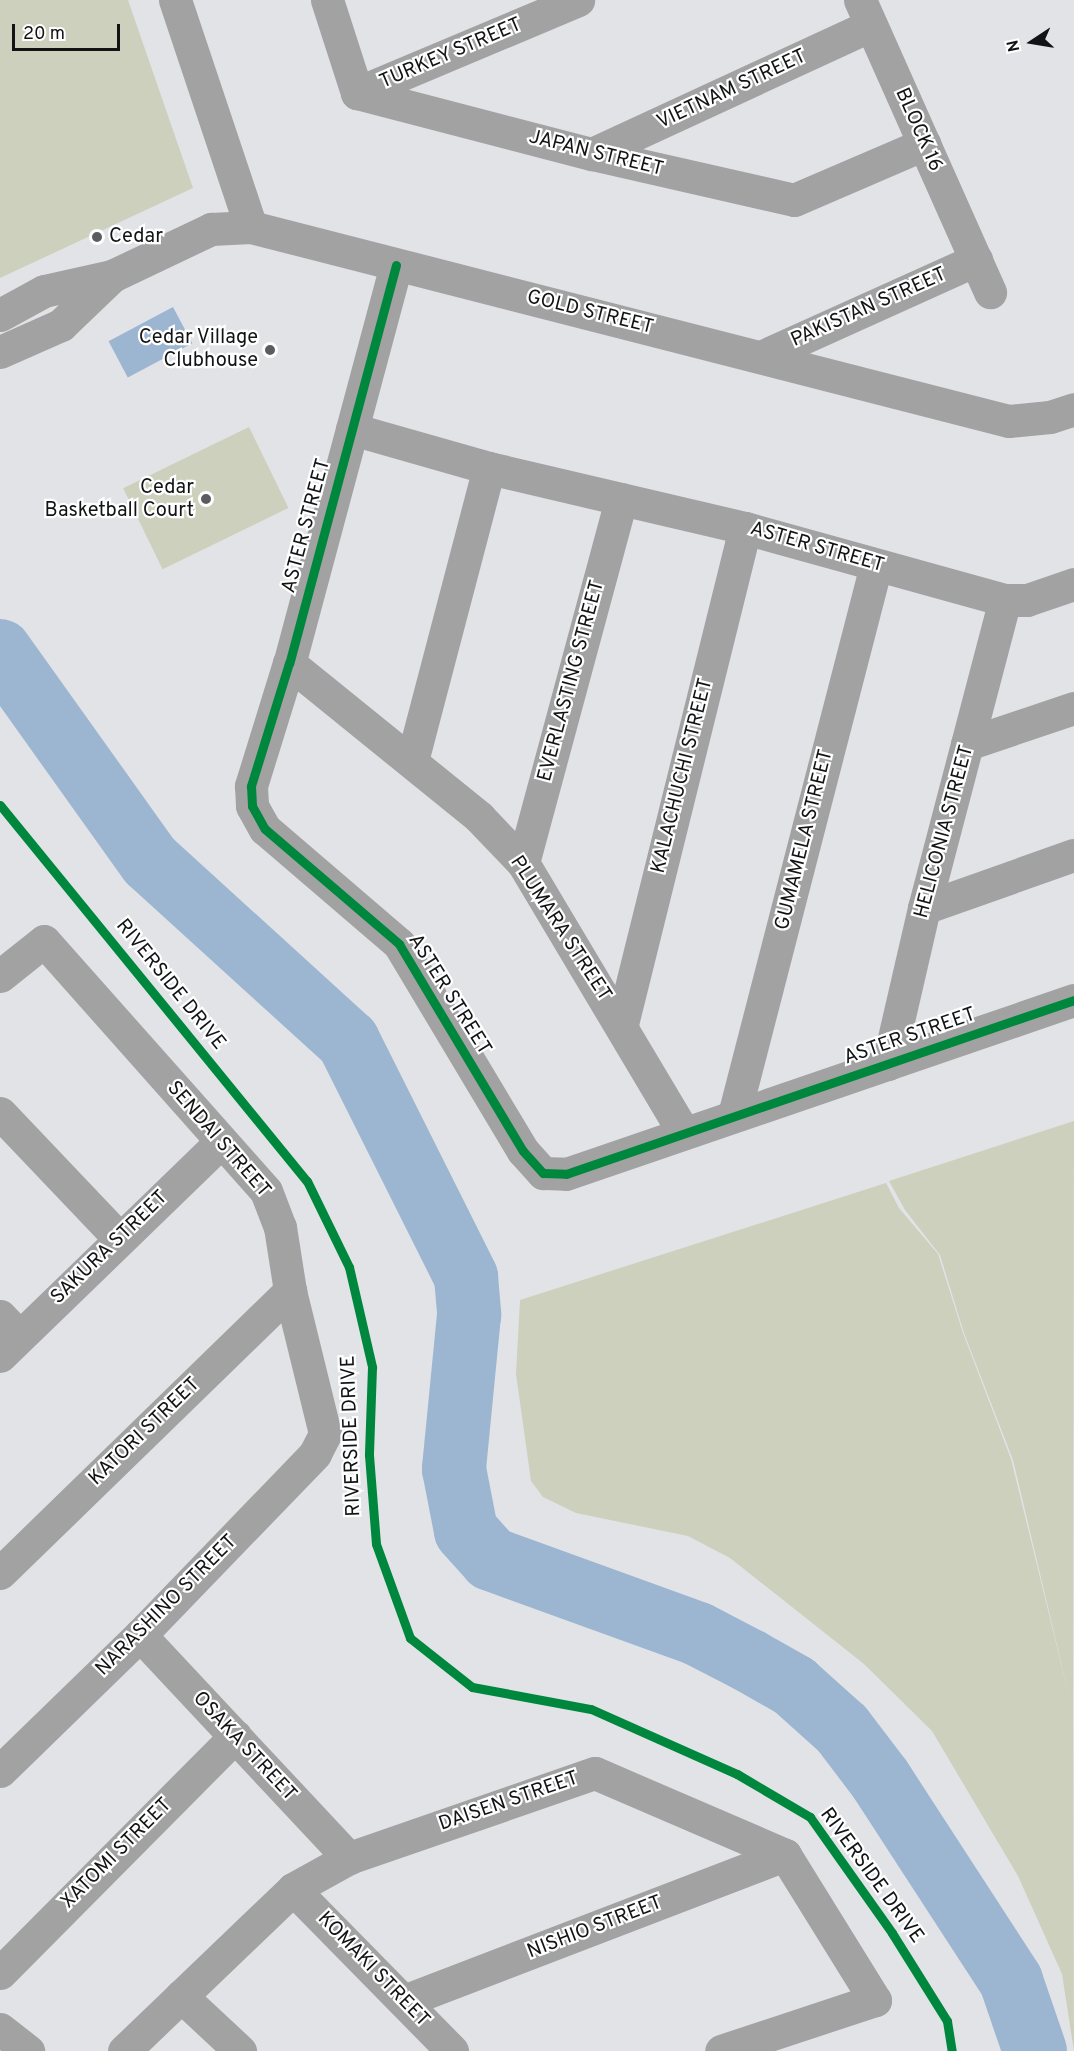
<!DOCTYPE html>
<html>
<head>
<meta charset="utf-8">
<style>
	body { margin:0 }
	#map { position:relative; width:1074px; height:2051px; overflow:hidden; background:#e1e3e7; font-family:Overpass,sans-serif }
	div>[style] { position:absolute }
	.green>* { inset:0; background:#cdd0bc; transform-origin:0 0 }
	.water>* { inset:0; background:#9cb6d1; transform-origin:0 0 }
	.river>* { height:64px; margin:-32px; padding:0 32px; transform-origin:32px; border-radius:32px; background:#9cb6d1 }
	.minor>* { height:33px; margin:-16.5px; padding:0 16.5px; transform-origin:16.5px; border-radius:16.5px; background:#a3a2a3 }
	.cycleway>* { height:9px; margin:-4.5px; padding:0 4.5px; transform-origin:4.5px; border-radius:4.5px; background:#00873e }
	.dots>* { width:16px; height:16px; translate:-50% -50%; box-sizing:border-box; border:3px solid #fff; border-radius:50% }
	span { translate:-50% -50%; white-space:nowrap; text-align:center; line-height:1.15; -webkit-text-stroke:4.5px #fff; paint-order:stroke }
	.street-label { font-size:20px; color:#121315 }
	.poi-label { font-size:20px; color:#121315 }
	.left { translate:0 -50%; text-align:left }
	.right { translate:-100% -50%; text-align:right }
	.north { position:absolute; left:1002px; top:12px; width:60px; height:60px; -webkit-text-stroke:4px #fff; paint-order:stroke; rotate:258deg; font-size:16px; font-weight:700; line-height:24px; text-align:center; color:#121315 }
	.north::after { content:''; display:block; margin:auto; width:21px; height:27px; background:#121315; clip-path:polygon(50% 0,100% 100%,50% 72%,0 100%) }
	.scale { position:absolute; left:12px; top:24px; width:108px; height:27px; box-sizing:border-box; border:3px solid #121315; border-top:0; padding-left:8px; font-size:18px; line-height:21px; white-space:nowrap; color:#121315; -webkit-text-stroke:4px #fff; paint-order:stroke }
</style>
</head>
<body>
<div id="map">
	<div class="green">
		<div style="clip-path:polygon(0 0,128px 0,193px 188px,0 278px)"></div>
		<div style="left:249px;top:427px;width:90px;height:140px;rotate:64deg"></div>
		<div style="clip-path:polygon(1074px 1121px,1073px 1715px,1074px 2051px,1062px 1974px,1018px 1876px,932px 1731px,864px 1664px,730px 1558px,688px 1536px,576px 1513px,543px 1497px,531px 1481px,516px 1374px,520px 1300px,886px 1183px,899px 1208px,938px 1254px,963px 1333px,1011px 1459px,1071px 1704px,1013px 1460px,964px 1333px,940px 1255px,905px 1210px,889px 1181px)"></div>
	</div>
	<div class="water">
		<div style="left:173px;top:307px;width:41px;height:73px;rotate:62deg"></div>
	</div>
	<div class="river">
		<div style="left:0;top:651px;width:258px;rotate:54.5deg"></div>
		<div style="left:150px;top:861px;width:268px;rotate:42.3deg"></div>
		<div style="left:348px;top:1041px;width:264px;rotate:63.4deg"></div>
		<div style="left:466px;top:1277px;width:38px;rotate:85deg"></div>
		<div style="left:469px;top:1315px;width:155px;rotate:95.6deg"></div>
		<div style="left:454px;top:1469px;width:63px;rotate:79deg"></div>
		<div style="left:466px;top:1531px;width:38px;rotate:48deg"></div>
		<div style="left:491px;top:1559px;width:220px;rotate:19.9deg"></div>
		<div style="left:698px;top:1634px;width:59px;rotate:27.4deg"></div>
		<div style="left:750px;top:1661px;width:51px;rotate:29.6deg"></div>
		<div style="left:794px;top:1686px;width:64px;rotate:41.9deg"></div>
		<div style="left:842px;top:1729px;width:63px;rotate:52.8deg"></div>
		<div style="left:880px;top:1779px;width:241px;rotate:57deg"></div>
		<div style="left:1011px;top:1981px;width:74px;rotate:71.1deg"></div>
	</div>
	<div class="minor">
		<div style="left:175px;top:0;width:239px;rotate:71.5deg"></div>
		<div style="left:327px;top:0;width:98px;rotate:72.1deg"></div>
		<div style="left:357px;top:93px;width:243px;rotate:14.6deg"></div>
		<div style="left:592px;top:154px;width:207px;rotate:12.8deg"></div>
		<div style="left:794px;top:200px;width:142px;rotate:-23.3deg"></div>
		<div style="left:860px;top:0;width:320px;rotate:66deg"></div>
		<div style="left:357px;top:93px;width:240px;rotate:-22.8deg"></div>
		<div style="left:592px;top:154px;width:307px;rotate:-24.8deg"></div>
		<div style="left:396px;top:265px;width:412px;rotate:105deg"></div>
		<div style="left:289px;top:663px;width:129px;rotate:107.2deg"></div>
		<div style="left:251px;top:786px;width:20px;rotate:87deg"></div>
		<div style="left:252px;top:806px;width:26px;rotate:61deg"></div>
		<div style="left:265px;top:829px;width:177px;rotate:40.6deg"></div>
		<div style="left:399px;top:944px;width:241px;rotate:59.1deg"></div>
		<div style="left:523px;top:1151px;width:30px;rotate:48deg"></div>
		<div style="left:543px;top:1173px;width:23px;rotate:2deg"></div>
		<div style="left:566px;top:1174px;width:537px;rotate:-18.91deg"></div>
		<div style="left:0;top:315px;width:50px;rotate:-28.6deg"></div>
		<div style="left:44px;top:291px;width:70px;rotate:-12.4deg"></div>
		<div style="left:112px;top:276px;width:110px;rotate:-25.4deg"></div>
		<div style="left:211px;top:229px;width:40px;rotate:-2.9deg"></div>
		<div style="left:251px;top:227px;width:782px;rotate:14.36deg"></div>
		<div style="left:1009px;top:421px;width:41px;rotate:-5.6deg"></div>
		<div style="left:1050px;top:417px;width:25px;rotate:-18deg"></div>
		<div style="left:0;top:352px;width:67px;rotate:-23.9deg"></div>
		<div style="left:61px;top:325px;width:69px;rotate:-43.8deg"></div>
		<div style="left:763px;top:356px;width:234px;rotate:-24.3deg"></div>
		<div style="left:352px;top:429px;width:142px;rotate:15.9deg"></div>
		<div style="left:489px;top:468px;width:263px;rotate:13.2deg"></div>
		<div style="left:745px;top:528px;width:270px;rotate:15.5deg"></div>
		<div style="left:1005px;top:600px;width:22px"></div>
		<div style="left:1027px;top:600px;width:50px;rotate:-18.8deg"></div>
		<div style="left:289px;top:663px;width:245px;rotate:39deg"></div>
		<div style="left:479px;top:817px;width:64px;rotate:46.3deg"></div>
		<div style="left:523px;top:863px;width:314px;rotate:59.2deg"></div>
		<div style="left:967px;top:744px;width:113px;rotate:-18.6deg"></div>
		<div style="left:412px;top:761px;width:303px;rotate:-75.3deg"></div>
		<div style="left:523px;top:863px;width:377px;rotate:-74.9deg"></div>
		<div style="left:924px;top:908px;width:159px;rotate:-19.5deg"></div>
		<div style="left:0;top:976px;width:56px;rotate:-38.5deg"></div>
		<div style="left:44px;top:941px;width:334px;rotate:48.4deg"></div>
		<div style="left:266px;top:1191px;width:39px;rotate:69deg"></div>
		<div style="left:280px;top:1227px;width:65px;rotate:81.1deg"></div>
		<div style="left:290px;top:1291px;width:147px;rotate:76.2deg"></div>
		<div style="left:325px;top:1434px;width:22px;rotate:117deg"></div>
		<div style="left:315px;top:1454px;width:252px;rotate:134deg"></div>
		<div style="left:140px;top:1635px;width:195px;rotate:135.8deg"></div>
		<div style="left:622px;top:1024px;width:511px;rotate:-76.07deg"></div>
		<div style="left:888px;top:1064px;width:160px;rotate:-77deg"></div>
		<div style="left:924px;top:908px;width:318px;rotate:-75.3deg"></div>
		<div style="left:0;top:1113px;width:174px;rotate:46.4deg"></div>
		<div style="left:734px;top:1115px;width:568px;rotate:-75.52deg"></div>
		<div style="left:0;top:1316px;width:28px;rotate:46deg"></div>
		<div style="left:0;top:1356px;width:308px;rotate:-44.1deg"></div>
		<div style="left:0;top:1573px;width:405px;rotate:-44.2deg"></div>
		<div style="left:140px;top:1635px;width:306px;rotate:46.9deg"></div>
		<div style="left:293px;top:1889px;width:227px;rotate:45.5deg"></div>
		<div style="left:0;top:1973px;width:334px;rotate:-45.2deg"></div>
		<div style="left:181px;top:1996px;width:81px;rotate:43deg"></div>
		<div style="left:404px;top:2001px;width:408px;rotate:-21deg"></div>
		<div style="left:0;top:2029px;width:36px;rotate:38deg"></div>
		<div style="left:124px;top:2051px;width:234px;rotate:-43.8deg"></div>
		<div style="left:293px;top:1889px;width:64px;rotate:-29deg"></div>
		<div style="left:349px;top:1858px;width:260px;rotate:-19.1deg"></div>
		<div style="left:595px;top:1773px;width:207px;rotate:23.3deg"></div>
		<div style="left:785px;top:1855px;width:171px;rotate:58.2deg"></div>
		<div style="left:875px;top:2000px;width:162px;rotate:161.7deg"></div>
	</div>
	<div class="cycleway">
		<div style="left:396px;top:265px;width:412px;rotate:105deg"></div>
		<div style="left:289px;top:663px;width:129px;rotate:107.2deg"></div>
		<div style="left:251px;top:786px;width:20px;rotate:87deg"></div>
		<div style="left:252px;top:806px;width:26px;rotate:61deg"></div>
		<div style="left:265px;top:829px;width:177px;rotate:40.6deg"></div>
		<div style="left:399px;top:944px;width:241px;rotate:59.1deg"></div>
		<div style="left:523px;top:1151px;width:30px;rotate:48deg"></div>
		<div style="left:543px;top:1173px;width:23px;rotate:2deg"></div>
		<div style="left:566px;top:1174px;width:537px;rotate:-18.91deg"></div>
		<div style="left:0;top:805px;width:485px;rotate:50.8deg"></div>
		<div style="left:307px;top:1181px;width:96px;rotate:64deg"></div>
		<div style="left:349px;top:1267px;width:103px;rotate:77deg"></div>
		<div style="left:372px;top:1367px;width:88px;rotate:92deg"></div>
		<div style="left:369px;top:1455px;width:89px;rotate:85.5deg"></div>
		<div style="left:376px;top:1544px;width:100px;rotate:70.1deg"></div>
		<div style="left:410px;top:1638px;width:79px;rotate:38.3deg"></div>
		<div style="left:472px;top:1687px;width:121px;rotate:10.5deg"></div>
		<div style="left:591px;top:1709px;width:160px;rotate:24deg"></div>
		<div style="left:737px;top:1774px;width:85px;rotate:30.5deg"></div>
		<div style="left:810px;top:1817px;width:142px;rotate:54.7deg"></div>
		<div style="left:892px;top:1933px;width:104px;rotate:58deg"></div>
		<div style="left:947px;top:2021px;width:30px;rotate:81deg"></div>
	</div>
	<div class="dots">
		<div style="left:97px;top:237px;background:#5a5c5e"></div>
		<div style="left:270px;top:350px;background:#5a5c5e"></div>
		<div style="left:206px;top:499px;background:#5a5c5e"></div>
	</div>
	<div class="street-label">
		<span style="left:451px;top:54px;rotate:-23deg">TURKEY STREET</span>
		<span style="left:732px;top:90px;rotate:-25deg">VIETNAM STREET</span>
		<span style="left:918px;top:130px;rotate:66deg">BLOCK 16</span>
		<span style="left:596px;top:154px;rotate:14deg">JAPAN STREET</span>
		<span style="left:869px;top:308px;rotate:-24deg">PAKISTAN STREET</span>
		<span style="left:590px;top:313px;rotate:14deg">GOLD STREET</span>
		<span style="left:307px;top:526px;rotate:-75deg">ASTER STREET</span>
		<span style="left:817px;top:548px;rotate:16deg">ASTER STREET</span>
		<span style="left:572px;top:681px;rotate:-75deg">EVERLASTING STREET</span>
		<span style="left:683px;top:776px;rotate:-76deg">KALACHUCHI STREET</span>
		<span style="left:945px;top:832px;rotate:-75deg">HELICONIA STREET</span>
		<span style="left:805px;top:840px;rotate:-76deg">GUMAMELA STREET</span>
		<span style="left:560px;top:929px;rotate:57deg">PLUMARA STREET</span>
		<span style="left:170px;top:985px;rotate:51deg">RIVERSIDE DRIVE</span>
		<span style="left:449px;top:995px;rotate:58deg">ASTER STREET</span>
		<span style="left:910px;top:1037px;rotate:-19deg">ASTER STREET</span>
		<span style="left:218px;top:1140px;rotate:49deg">SENDAI STREET</span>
		<span style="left:110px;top:1248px;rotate:-44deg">SAKURA STREET</span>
		<span style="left:145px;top:1432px;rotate:-44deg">KATORI STREET</span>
		<span style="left:352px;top:1436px;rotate:-92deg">RIVERSIDE DRIVE</span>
		<span style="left:167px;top:1606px;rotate:-45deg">NARASHINO STREET</span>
		<span style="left:244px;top:1747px;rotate:47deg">OSAKA STREET</span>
		<span style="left:509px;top:1802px;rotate:-19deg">DAISEN STREET</span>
		<span style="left:117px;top:1854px;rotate:-45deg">XATOMI STREET</span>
		<span style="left:871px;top:1876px;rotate:54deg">RIVERSIDE DRIVE</span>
		<span style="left:595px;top:1928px;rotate:-21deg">NISHIO STREET</span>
		<span style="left:373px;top:1970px;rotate:46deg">KOMAKI STREET</span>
	</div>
	<div class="poi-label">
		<span class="left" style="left:109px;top:237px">Cedar</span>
		<span class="right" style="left:258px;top:350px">Cedar Village<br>Clubhouse</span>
		<span class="right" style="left:194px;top:500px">Cedar<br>Basketball Court</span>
	</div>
	<div class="north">N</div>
	<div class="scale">20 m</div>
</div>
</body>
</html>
